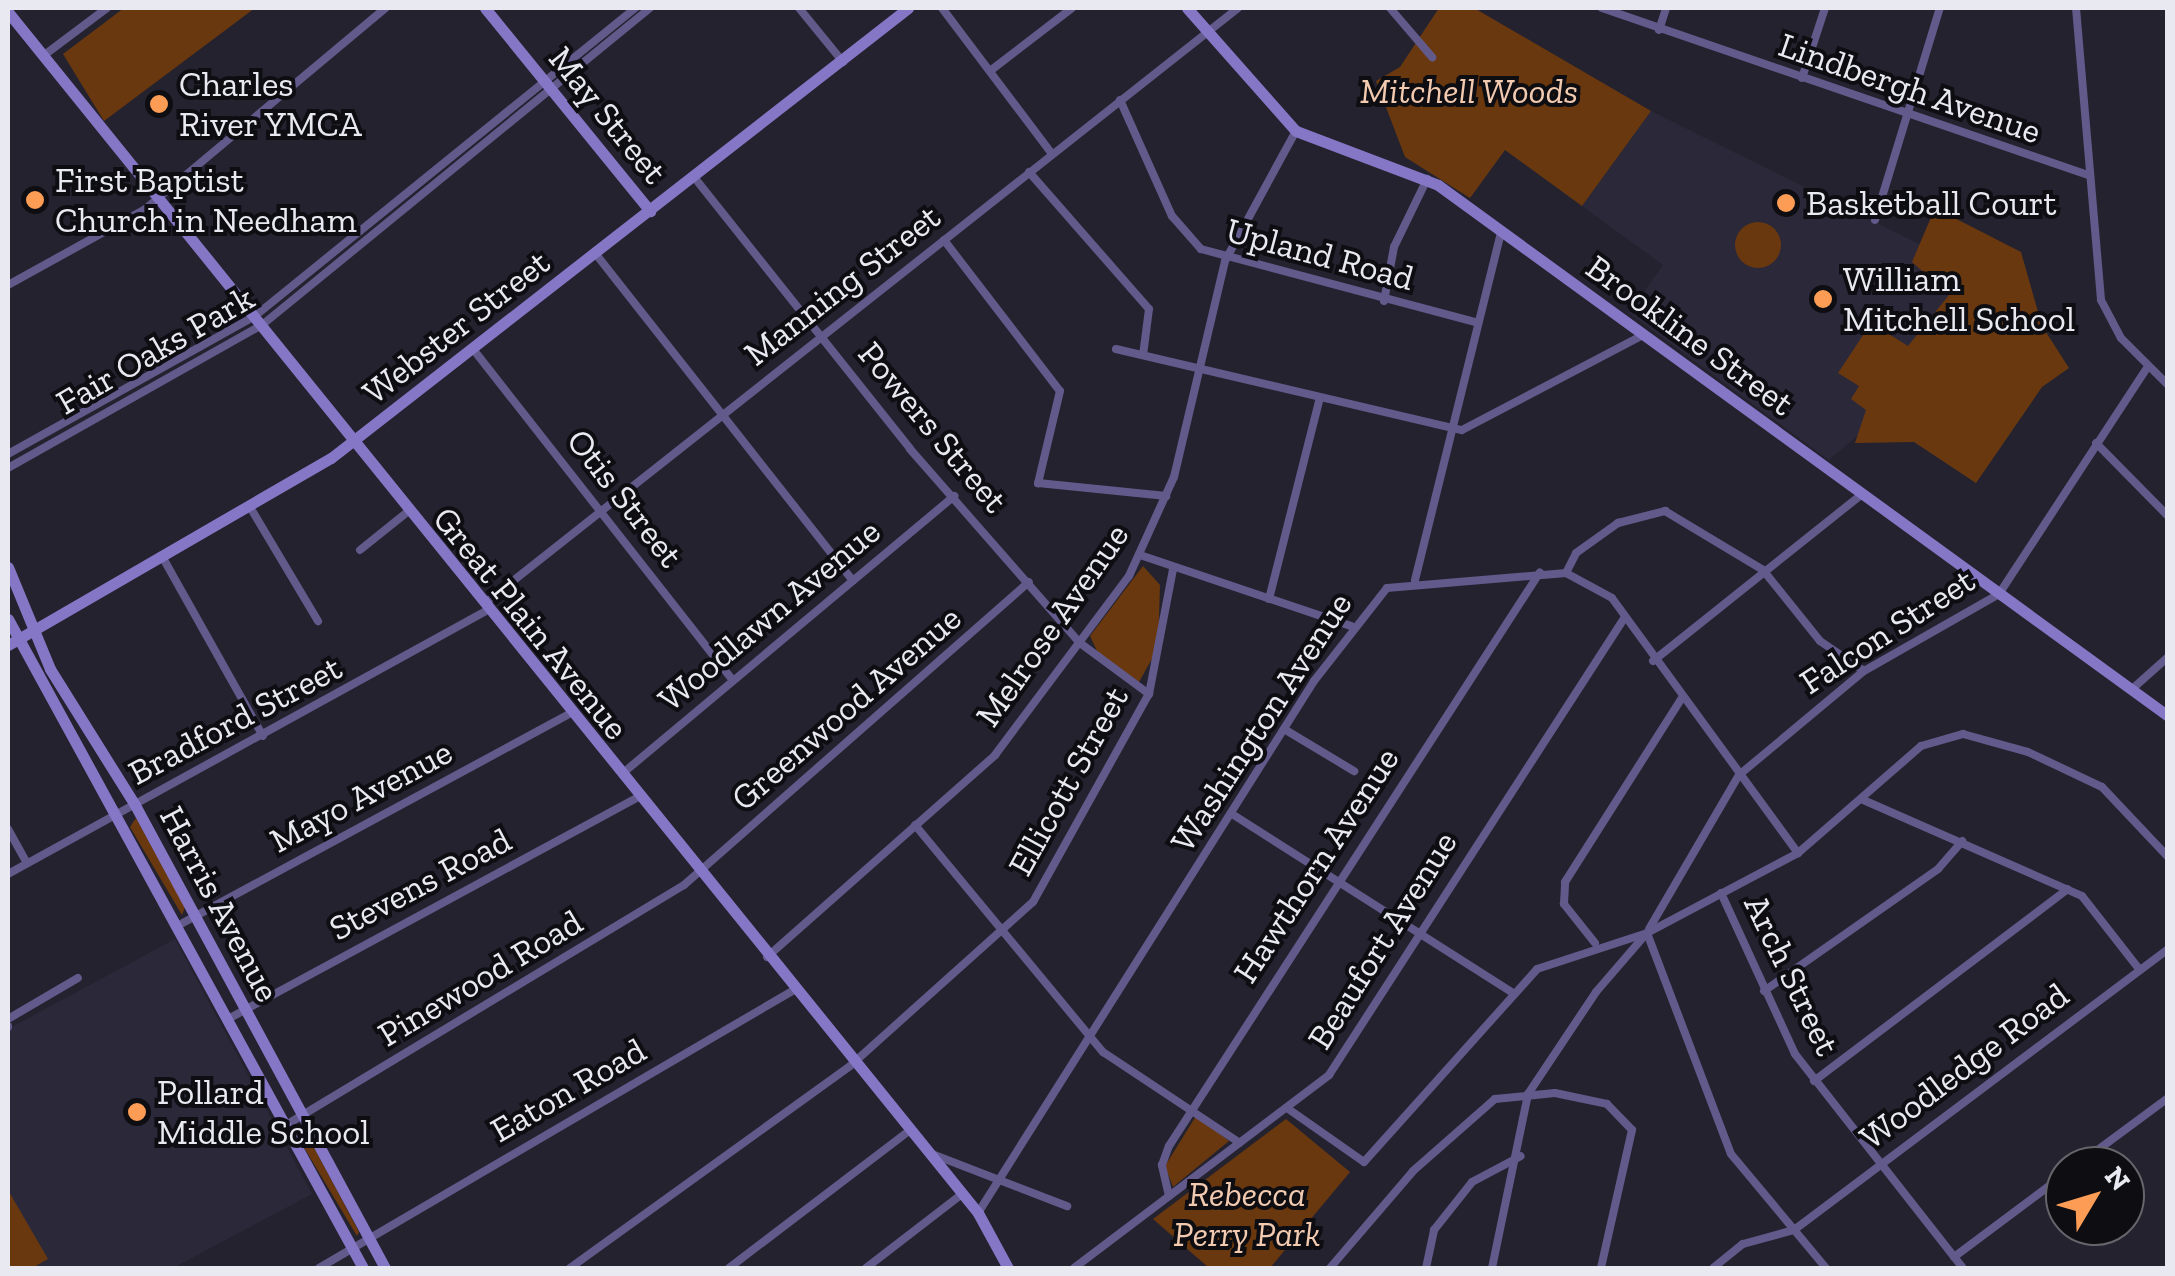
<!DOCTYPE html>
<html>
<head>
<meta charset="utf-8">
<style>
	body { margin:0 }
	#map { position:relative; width:2175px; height:1276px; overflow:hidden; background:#24222e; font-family:"Zilla Slab",serif }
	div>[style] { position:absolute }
	.built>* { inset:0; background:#2b283a }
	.green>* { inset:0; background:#6a380f }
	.round { border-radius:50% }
	.street>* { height:8px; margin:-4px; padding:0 4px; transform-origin:4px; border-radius:4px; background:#615a8b }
	.secondary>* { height:11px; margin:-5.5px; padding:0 5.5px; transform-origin:5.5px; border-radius:5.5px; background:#8577c6 }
	.dots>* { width:28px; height:28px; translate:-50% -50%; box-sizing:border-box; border:5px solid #0d0d12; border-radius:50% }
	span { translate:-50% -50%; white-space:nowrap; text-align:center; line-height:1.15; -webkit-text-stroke:8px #0d0d12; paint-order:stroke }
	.poi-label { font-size:35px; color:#e9e9f1 }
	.left { translate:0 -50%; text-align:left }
	.street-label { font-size:35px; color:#e9e9f1 }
	.park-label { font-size:35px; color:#f2cab0; font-style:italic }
	.frame { position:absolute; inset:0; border:10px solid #e9e9f1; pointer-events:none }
	.north { position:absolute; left:2045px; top:1146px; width:100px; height:100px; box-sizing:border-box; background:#0d0d12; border:2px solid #65656b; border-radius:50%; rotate:52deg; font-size:28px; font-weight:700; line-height:40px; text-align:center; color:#e9e9f1 }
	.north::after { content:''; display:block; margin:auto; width:35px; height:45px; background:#fd9d55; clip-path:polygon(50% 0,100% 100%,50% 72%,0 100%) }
</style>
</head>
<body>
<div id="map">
	<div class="built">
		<div style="clip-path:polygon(1651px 111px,2002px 285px,2042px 386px,1976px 483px,1878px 418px,1829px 460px,1629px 313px,1663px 265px,1582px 206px)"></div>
		<div style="clip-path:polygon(175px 939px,312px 1194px,173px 1268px,8px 1268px,8px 1029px)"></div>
	</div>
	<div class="green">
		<div style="clip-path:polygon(124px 8px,255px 8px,104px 121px,63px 54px)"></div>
		<div style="clip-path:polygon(1439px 8px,1474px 8px,1651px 111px,1582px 206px,1505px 150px,1470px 198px,1405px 157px,1376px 81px,1400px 67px)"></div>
		<div style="clip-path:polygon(1935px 208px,2021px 252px,2042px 326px,2069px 368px,2042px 387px,1976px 483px,1914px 442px,1855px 443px,1866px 410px,1851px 399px,1859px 386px,1838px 373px,1871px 323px,1908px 346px,1949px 295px,1912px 262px)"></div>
		<div class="round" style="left:1735px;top:222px;width:46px;height:46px"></div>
		<div style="clip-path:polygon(1143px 566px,1160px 585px,1158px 648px,1139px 682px,1098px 653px,1090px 636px)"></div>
		<div style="clip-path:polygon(136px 818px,185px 907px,182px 915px,130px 827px)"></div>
		<div style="clip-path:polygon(1196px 1116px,1229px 1141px,1173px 1187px,1165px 1166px)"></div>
		<div style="clip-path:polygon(1286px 1119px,1350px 1172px,1270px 1268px,1209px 1268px,1153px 1219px)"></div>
		<div style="clip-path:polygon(302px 1125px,359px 1232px,357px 1236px,296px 1134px)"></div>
		<div style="clip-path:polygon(8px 1190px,48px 1259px,32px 1268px,8px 1268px)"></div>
	</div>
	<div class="street">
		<div style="left:799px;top:8px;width:70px;rotate:50.8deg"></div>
		<div style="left:942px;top:8px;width:183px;rotate:53deg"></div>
		<div style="left:1390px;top:8px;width:65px;rotate:49.4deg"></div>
		<div style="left:1602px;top:8px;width:514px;rotate:18.96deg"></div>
		<div style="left:2076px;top:8px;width:293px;rotate:85.1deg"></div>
		<div style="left:2101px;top:300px;width:43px;rotate:62.2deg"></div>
		<div style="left:2121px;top:338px;width:66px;rotate:45deg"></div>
		<div style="left:1659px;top:30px;width:23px;rotate:-72deg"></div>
		<div style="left:43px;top:56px;width:80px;rotate:-36.9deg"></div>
		<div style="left:990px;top:71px;width:103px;rotate:-37.5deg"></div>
		<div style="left:1802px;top:78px;width:74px;rotate:-71.8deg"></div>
		<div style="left:1120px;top:100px;width:127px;rotate:65.9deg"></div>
		<div style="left:1172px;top:216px;width:44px;rotate:48.7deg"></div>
		<div style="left:1201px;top:249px;width:285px;rotate:14.9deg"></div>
		<div style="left:1029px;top:172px;width:182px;rotate:48.8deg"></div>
		<div style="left:1149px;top:309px;width:46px;rotate:97.4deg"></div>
		<div style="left:694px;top:177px;width:347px;rotate:51.5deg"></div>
		<div style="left:910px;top:449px;width:258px;rotate:48.8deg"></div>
		<div style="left:1080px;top:643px;width:86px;rotate:36.5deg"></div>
		<div style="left:1875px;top:220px;width:222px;rotate:-73deg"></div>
		<div style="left:944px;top:240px;width:190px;rotate:52.5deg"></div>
		<div style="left:1060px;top:391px;width:95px;rotate:103.4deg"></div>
		<div style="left:1038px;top:483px;width:129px;rotate:5.8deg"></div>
		<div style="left:595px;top:253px;width:417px;rotate:51.8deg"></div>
		<div style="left:8px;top:285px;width:155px;rotate:-28.9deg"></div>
		<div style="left:144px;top:210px;width:315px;rotate:-39.9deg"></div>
		<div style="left:1384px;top:301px;width:55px;rotate:-79.5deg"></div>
		<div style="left:1394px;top:247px;width:76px;rotate:-64.1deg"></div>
		<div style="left:473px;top:349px;width:421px;rotate:51.9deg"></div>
		<div style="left:1116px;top:349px;width:355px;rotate:13.2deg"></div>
		<div style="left:1462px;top:430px;width:204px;rotate:-27.7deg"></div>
		<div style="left:2096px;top:443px;width:103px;rotate:45.4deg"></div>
		<div style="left:8px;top:454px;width:283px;rotate:-29.2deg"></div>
		<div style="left:255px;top:316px;width:489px;rotate:-39deg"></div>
		<div style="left:8px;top:468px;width:291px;rotate:-29.4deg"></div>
		<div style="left:262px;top:325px;width:501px;rotate:-39.25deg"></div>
		<div style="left:250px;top:507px;width:133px;rotate:59.2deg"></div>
		<div style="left:360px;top:550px;width:59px;rotate:-38.8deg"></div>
		<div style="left:1140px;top:555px;width:223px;rotate:18.6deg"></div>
		<div style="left:163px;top:558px;width:204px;rotate:60.7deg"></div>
		<div style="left:1566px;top:573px;width:52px;rotate:28.5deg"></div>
		<div style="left:1612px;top:598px;width:316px;rotate:53.9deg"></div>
		<div style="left:1415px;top:580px;width:358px;rotate:-76.1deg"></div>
		<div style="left:1269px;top:599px;width:207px;rotate:-75.8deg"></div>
		<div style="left:485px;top:603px;width:960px;rotate:-38.31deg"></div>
		<div style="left:1653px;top:661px;width:268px;rotate:-38.6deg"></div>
		<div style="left:2131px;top:690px;width:50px;rotate:-41.7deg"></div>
		<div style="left:1284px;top:729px;width:82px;rotate:31deg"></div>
		<div style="left:623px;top:773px;width:432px;rotate:-39.9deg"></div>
		<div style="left:1861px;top:799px;width:241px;rotate:23.7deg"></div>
		<div style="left:2082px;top:896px;width:93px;rotate:52deg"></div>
		<div style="left:1232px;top:814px;width:333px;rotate:32.5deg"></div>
		<div style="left:915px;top:825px;width:295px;rotate:50.4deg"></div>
		<div style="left:1103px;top:1052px;width:164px;rotate:33.6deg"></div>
		<div style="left:8px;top:829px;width:39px;rotate:61deg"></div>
		<div style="left:8px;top:874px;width:546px;rotate:-28.82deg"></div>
		<div style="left:1721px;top:893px;width:177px;rotate:65.3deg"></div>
		<div style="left:1795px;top:1054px;width:272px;rotate:51.9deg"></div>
		<div style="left:179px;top:925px;width:443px;rotate:-28.4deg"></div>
		<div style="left:1649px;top:929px;width:178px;rotate:-59.7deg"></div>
		<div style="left:1739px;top:775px;width:163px;rotate:-39.8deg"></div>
		<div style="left:1864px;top:671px;width:155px;rotate:-29.7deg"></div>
		<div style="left:1999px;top:594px;width:272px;rotate:-56.8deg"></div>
		<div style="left:1647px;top:933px;width:236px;rotate:69.2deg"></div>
		<div style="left:1731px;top:1154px;width:148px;rotate:50.2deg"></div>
		<div style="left:1595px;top:943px;width:50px;rotate:-128.5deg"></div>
		<div style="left:1564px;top:904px;width:22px;rotate:-87deg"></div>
		<div style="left:1565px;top:882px;width:217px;rotate:-57.6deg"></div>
		<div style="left:767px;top:957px;width:305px;rotate:-41.5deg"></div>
		<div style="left:995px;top:755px;width:224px;rotate:-53.2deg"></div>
		<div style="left:1129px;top:576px;width:109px;rotate:-65.6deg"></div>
		<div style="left:1174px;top:477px;width:222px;rotate:-76.7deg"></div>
		<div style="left:1225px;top:261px;width:148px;rotate:-61.4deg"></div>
		<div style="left:1764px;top:991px;width:213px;rotate:-35deg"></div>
		<div style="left:1938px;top:869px;width:37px;rotate:-49deg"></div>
		<div style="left:8px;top:1019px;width:81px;rotate:-30.4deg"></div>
		<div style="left:228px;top:1019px;width:465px;rotate:-28.4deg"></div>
		<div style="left:8px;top:1026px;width:1px;rotate:90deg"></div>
		<div style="left:1814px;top:1081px;width:318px;rotate:-37.1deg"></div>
		<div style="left:1287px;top:1108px;width:94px;rotate:35deg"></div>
		<div style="left:1364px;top:1162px;width:259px;rotate:-48.1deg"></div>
		<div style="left:1537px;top:969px;width:116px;rotate:-18.1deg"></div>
		<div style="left:286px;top:1125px;width:465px;rotate:-31.1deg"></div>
		<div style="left:684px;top:885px;width:459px;rotate:-41.3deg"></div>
		<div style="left:932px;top:1154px;width:145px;rotate:21.1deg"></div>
		<div style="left:2076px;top:1166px;width:114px;rotate:-36.5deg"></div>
		<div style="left:1169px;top:1196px;width:32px;rotate:-103deg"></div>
		<div style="left:1162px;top:1165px;width:20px;rotate:-70deg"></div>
		<div style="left:1169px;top:1146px;width:683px;rotate:-57.12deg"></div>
		<div style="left:978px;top:1213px;width:629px;rotate:-57.72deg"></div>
		<div style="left:1314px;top:681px;width:118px;rotate:-51.9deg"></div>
		<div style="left:1387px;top:588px;width:180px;rotate:-4.8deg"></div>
		<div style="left:1566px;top:573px;width:22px;rotate:-63deg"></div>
		<div style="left:1576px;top:553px;width:52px;rotate:-35.5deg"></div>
		<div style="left:1618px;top:523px;width:49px;rotate:-14.3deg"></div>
		<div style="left:1665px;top:511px;width:114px;rotate:31deg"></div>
		<div style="left:1763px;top:570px;width:91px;rotate:51.2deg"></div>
		<div style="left:1820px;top:641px;width:53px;rotate:34.3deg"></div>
		<div style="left:1954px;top:1257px;width:139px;rotate:-36.8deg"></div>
		<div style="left:319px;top:1268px;width:550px;rotate:-30.34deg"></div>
		<div style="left:570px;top:1268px;width:345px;rotate:-35.8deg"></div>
		<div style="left:850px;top:1066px;width:246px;rotate:-41.9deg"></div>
		<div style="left:1033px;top:902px;width:238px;rotate:-60.9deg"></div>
		<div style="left:1149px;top:694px;width:127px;rotate:-79.1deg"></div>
		<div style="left:729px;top:1268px;width:228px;rotate:-37.3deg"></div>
		<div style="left:866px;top:1268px;width:121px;rotate:-37.6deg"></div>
		<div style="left:1074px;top:1268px;width:320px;rotate:-37.1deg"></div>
		<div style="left:1329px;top:1075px;width:545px;rotate:-57.13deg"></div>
		<div style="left:1330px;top:1268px;width:128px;rotate:-49.4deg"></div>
		<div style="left:1413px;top:1171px;width:109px;rotate:-41.3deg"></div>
		<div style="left:1495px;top:1099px;width:60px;rotate:-5.7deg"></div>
		<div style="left:1555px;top:1093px;width:53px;rotate:11.9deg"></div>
		<div style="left:1607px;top:1104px;width:36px;rotate:46deg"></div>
		<div style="left:1632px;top:1130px;width:141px;rotate:102.7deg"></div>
		<div style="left:1426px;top:1268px;width:39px;rotate:-78deg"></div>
		<div style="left:1434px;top:1230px;width:61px;rotate:-51.6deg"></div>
		<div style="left:1472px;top:1182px;width:55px;rotate:-28deg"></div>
		<div style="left:1492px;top:1268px;width:178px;rotate:-78.3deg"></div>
		<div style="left:1528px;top:1094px;width:123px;rotate:-56.3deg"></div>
		<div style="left:1596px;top:992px;width:78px;rotate:-49.2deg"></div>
		<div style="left:1647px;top:933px;width:171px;rotate:-27.9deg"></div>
		<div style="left:1798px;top:853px;width:163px;rotate:-41deg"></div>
		<div style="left:1921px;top:746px;width:44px;rotate:-15.9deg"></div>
		<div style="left:1963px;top:734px;width:67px;rotate:15.5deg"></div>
		<div style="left:2028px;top:752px;width:82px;rotate:25.3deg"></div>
		<div style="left:2102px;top:787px;width:96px;rotate:46.7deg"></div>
		<div style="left:1713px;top:1268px;width:38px;rotate:-39deg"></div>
		<div style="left:1743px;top:1244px;width:53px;rotate:-15.4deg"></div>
		<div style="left:1794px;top:1230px;width:468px;rotate:-36.9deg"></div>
	</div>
	<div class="secondary">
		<div style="left:485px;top:8px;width:262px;rotate:50.9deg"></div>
		<div style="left:1187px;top:8px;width:164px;rotate:48.5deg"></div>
		<div style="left:1296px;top:131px;width:152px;rotate:20.8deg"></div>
		<div style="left:1438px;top:185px;width:903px;rotate:36.03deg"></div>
		<div style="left:8px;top:12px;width:1544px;rotate:51.07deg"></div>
		<div style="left:978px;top:1213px;width:63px;rotate:61.4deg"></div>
		<div style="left:8px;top:567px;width:110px;rotate:67.6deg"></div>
		<div style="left:50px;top:669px;width:160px;rotate:58deg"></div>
		<div style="left:135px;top:805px;width:526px;rotate:61.63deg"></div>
		<div style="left:8px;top:619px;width:740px;rotate:61.32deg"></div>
		<div style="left:8px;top:645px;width:373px;rotate:-30.1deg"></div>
		<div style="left:331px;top:458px;width:732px;rotate:-37.95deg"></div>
	</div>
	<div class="dots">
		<div style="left:159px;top:104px;background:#fd9d55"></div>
		<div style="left:35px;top:200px;background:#fd9d55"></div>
		<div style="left:1786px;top:203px;background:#fd9d55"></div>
		<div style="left:1823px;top:299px;background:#fd9d55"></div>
		<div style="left:137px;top:1112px;background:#fd9d55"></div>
	</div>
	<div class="poi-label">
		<span class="left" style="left:179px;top:104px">Charles<br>River YMCA</span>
		<span class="left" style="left:55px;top:200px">First Baptist<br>Church in Needham</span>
		<span class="left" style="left:1806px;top:203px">Basketball Court</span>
		<span class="left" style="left:1843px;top:299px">William<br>Mitchell School</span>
		<span class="left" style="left:157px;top:1112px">Pollard<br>Middle School</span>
	</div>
	<div class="street-label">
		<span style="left:1910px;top:88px;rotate:19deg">Lindbergh Avenue</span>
		<span style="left:608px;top:115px;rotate:51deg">May Street</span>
		<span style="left:1320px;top:254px;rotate:15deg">Upland Road</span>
		<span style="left:842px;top:285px;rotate:-38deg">Manning Street</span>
		<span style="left:456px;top:327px;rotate:-38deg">Webster Street</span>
		<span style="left:1690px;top:335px;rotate:36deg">Brookline Street</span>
		<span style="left:155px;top:350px;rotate:-30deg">Fair Oaks Park</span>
		<span style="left:933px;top:427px;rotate:50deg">Powers Street</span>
		<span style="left:625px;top:498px;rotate:52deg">Otis Street</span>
		<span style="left:769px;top:615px;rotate:-40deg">Woodlawn Avenue</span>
		<span style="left:531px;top:623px;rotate:51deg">Great Plain Avenue</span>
		<span style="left:1052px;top:625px;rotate:-55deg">Melrose Avenue</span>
		<span style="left:1887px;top:631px;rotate:-33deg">Falcon Street</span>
		<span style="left:846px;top:708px;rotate:-41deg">Greenwood Avenue</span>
		<span style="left:235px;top:720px;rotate:-28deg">Bradford Street</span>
		<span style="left:1261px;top:722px;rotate:-57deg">Washington Avenue</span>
		<span style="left:1068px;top:781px;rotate:-61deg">Ellicott Street</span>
		<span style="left:361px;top:796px;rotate:-28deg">Mayo Avenue</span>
		<span style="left:1316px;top:865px;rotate:-57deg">Hawthorn Avenue</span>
		<span style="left:420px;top:884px;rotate:-28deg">Stevens Road</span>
		<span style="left:220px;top:904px;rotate:62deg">Harris Avenue</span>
		<span style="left:1382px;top:940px;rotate:-58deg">Beaufort Avenue</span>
		<span style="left:1792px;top:975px;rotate:64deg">Arch Street</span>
		<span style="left:480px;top:978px;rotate:-31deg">Pinewood Road</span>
		<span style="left:1964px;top:1066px;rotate:-37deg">Woodledge Road</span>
		<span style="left:568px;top:1090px;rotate:-30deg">Eaton Road</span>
	</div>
	<div class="park-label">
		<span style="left:1469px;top:91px">Mitchell Woods</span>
		<span style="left:1247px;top:1214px">Rebecca<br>Perry Park</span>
	</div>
	<div class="frame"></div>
	<div class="north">N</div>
</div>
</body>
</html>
